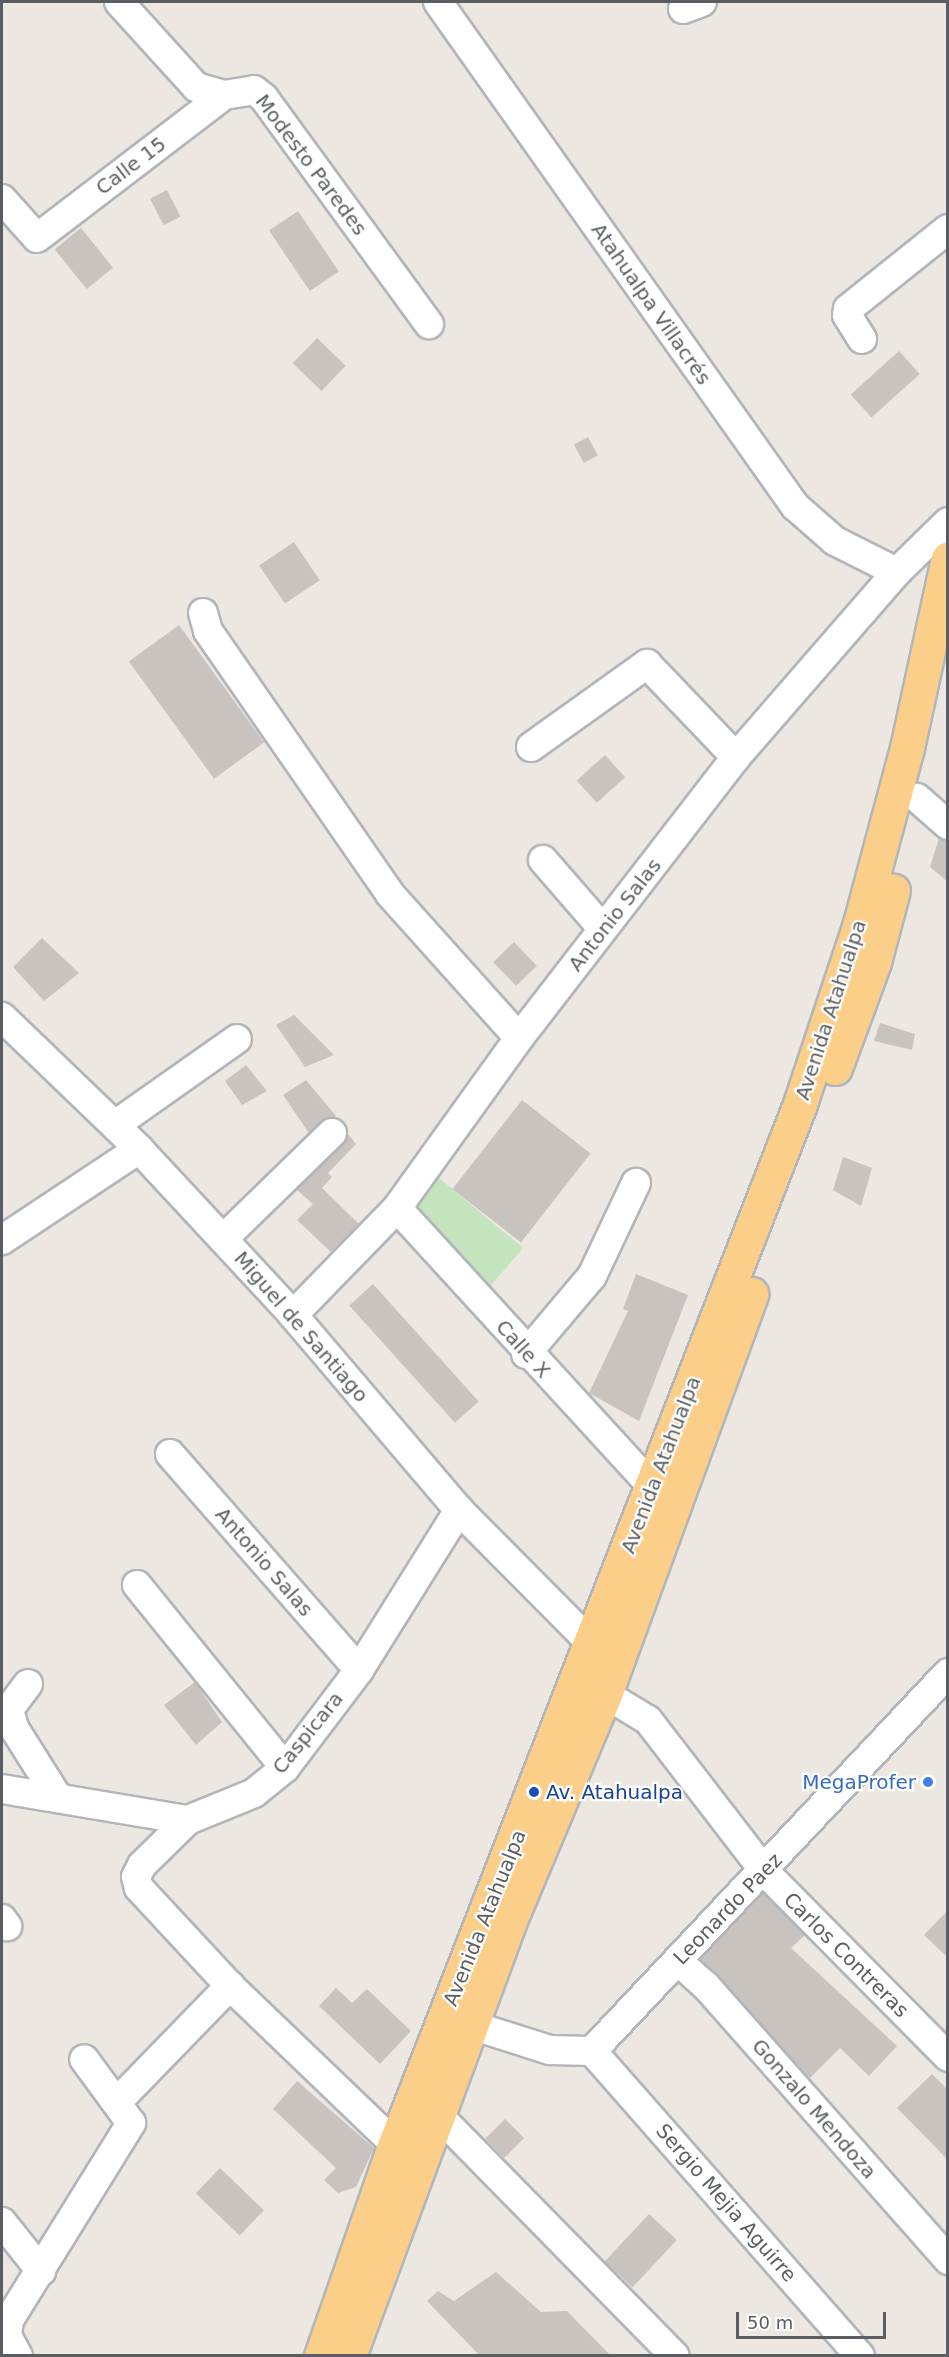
<!DOCTYPE html>
<html>
<head>
<meta charset="utf-8">
<style>
	body { margin:0 }
	#map { position:relative; width:949px; height:2357px; overflow:hidden; background:#ece8e1; font-family:"DejaVu Sans",sans-serif }
	div>[style] { position:absolute }
	.green>* { inset:0; background:#c3e4bd }
	.building>* { inset:0; background:#c8c3be; transform-origin:0 0 }
	.roads { filter:drop-shadow(2px 0 #b2b5b9) drop-shadow(-2px 0 #b2b5b9) drop-shadow(0 2px #b2b5b9) drop-shadow(0 -2px #b2b5b9) }
	.minor>* { height:28px; margin:-14px; padding:0 14px; transform-origin:14px; border-radius:14px; background:#fff }
	.highway>* { height:33px; margin:-16.5px; padding:0 16.5px; transform-origin:16.5px; border-radius:16.5px; background:#fbcf8a }
	.dots>* { width:16px; height:16px; translate:-50% -50%; box-sizing:border-box; border:3px solid #fff; border-radius:50% }
	span { translate:-50% -50%; white-space:nowrap; text-align:center; line-height:1.15; -webkit-text-stroke:4.5px #fff; paint-order:stroke }
	.street-label { font-size:20px; color:#5a5e62 }
	.shop-label { font-size:20px; color:#366cbe }
	.right { translate:-100% -50%; text-align:right }
	.transit-label { font-size:20px; color:#164399 }
	.left { translate:0 -50%; text-align:left }
	.frame { position:absolute; inset:0; border:3px solid #5a5e62; pointer-events:none }
	.scale { position:absolute; left:736px; top:2312px; width:150px; height:27px; box-sizing:border-box; border:3px solid #5a5e62; border-top:0; padding-left:8px; font-size:18px; line-height:21px; white-space:nowrap; color:#5a5e62; -webkit-text-stroke:4px #fff; paint-order:stroke }
</style>
</head>
<body>
<div id="map">
	<div class="green">
		<div style="clip-path:polygon(433px 1173px,523px 1248px,482px 1296px,413px 1213px)"></div>
	</div>
	<div class="building">
		<div style="left:167px;top:190px;width:30px;height:19px;rotate:63deg"></div>
		<div style="left:298px;top:211px;width:73px;height:35px;rotate:56deg"></div>
		<div style="left:81px;top:228px;width:51px;height:34px;rotate:51deg"></div>
		<div style="left:317px;top:338px;width:40px;height:35px;rotate:44deg"></div>
		<div style="left:899px;top:351px;width:31px;height:65px;rotate:48deg"></div>
		<div style="left:588px;top:437px;width:21px;height:16px;rotate:62deg"></div>
		<div style="left:294px;top:542px;width:46px;height:42px;rotate:56deg"></div>
		<div style="left:179px;top:625px;width:145px;height:62px;rotate:54deg"></div>
		<div style="left:605px;top:755px;width:30px;height:38px;rotate:48deg"></div>
		<div style="clip-path:polygon(939px 838px,948px 841px,948px 882px,930px 867px)"></div>
		<div style="clip-path:polygon(42px 938px,79px 973px,44px 1001px,13px 967px)"></div>
		<div style="left:514px;top:942px;width:33px;height:29px;rotate:46deg"></div>
		<div style="clip-path:polygon(294px 1015px,334px 1055px,305px 1067px,276px 1025px)"></div>
		<div style="clip-path:polygon(880px 1023px,915px 1034px,912px 1050px,874px 1041px)"></div>
		<div style="clip-path:polygon(246px 1065px,267px 1091px,242px 1105px,225px 1081px)"></div>
		<div style="clip-path:polygon(306px 1080px,336px 1116px,309px 1133px,283px 1095px)"></div>
		<div style="left:522px;top:1100px;width:87px;height:113px;rotate:38deg"></div>
		<div style="clip-path:polygon(348px 1134px,356px 1144px,328px 1173px,332px 1177px,322px 1188px,359px 1224px,331px 1252px,297px 1220px,313px 1204px,297px 1190px)"></div>
		<div style="clip-path:polygon(843px 1157px,872px 1168px,861px 1206px,833px 1190px)"></div>
		<div style="clip-path:polygon(636px 1274px,688px 1295px,639px 1421px,589px 1393px,628px 1311px,623px 1309px)"></div>
		<div style="left:373px;top:1284px;width:158px;height:32px;rotate:48deg"></div>
		<div style="clip-path:polygon(195px 1682px,222px 1722px,196px 1745px,164px 1705px)"></div>
		<div style="clip-path:polygon(763px 1893px,805px 1935px,791px 1948px,897px 2046px,869px 2076px,840px 2048px,810px 2078px,701px 1959px)"></div>
		<div style="clip-path:polygon(948px 1910px,948px 1958px,924px 1935px)"></div>
		<div style="clip-path:polygon(336px 1988px,352px 2003px,367px 1989px,411px 2031px,380px 2064px,319px 2006px)"></div>
		<div style="clip-path:polygon(932px 2074px,948px 2090px,948px 2160px,897px 2108px)"></div>
		<div style="clip-path:polygon(297px 2081px,374px 2148px,356px 2187px,338px 2193px,324px 2180px,336px 2168px,273px 2109px)"></div>
		<div style="left:505px;top:2119px;width:27px;height:28px;rotate:45deg"></div>
		<div style="left:220px;top:2168px;width:61px;height:35px;rotate:44deg"></div>
		<div style="left:649px;top:2214px;width:38px;height:65px;rotate:43deg"></div>
		<div style="clip-path:polygon(496px 2272px,541px 2312px,567px 2311px,610px 2355px,479px 2355px,427px 2301px,438px 2291px,454px 2301px)"></div>
	</div>
	<div class="roads">
		<div class="minor">
			<div style="left:119px;top:2px;width:115px;rotate:47.8deg"></div>
			<div style="left:196px;top:87px;width:29px;rotate:16deg"></div>
			<div style="left:224px;top:95px;width:30px;rotate:-9deg"></div>
			<div style="left:254px;top:90px;width:13px;rotate:39deg"></div>
			<div style="left:264px;top:98px;width:280px;rotate:53.9deg"></div>
			<div style="left:438px;top:2px;width:618px;rotate:54.69deg"></div>
			<div style="left:795px;top:506px;width:53px;rotate:41.2deg"></div>
			<div style="left:835px;top:541px;width:69px;rotate:26.6deg"></div>
			<div style="left:683px;top:9px;width:20px;rotate:-20deg"></div>
			<div style="left:2px;top:199px;width:52px;rotate:48.1deg"></div>
			<div style="left:37px;top:238px;width:235px;rotate:-37.4deg"></div>
			<div style="left:862px;top:339px;width:28px;rotate:-122deg"></div>
			<div style="left:847px;top:315px;width:6px;rotate:-81deg"></div>
			<div style="left:848px;top:309px;width:128px;rotate:-38.7deg"></div>
			<div style="left:203px;top:613px;width:19px;rotate:74deg"></div>
			<div style="left:208px;top:631px;width:320px;rotate:55.3deg"></div>
			<div style="left:390px;top:894px;width:193px;rotate:48.1deg"></div>
			<div style="left:531px;top:747px;width:143px;rotate:-35.6deg"></div>
			<div style="left:647px;top:664px;width:129px;rotate:46.3deg"></div>
			<div style="left:917px;top:798px;width:41px;rotate:41.1deg"></div>
			<div style="left:543px;top:860px;width:91px;rotate:49deg"></div>
			<div style="left:2px;top:1017px;width:190px;rotate:43.9deg"></div>
			<div style="left:139px;top:1149px;width:226px;rotate:47.1deg"></div>
			<div style="left:293px;top:1315px;width:256px;rotate:49.6deg"></div>
			<div style="left:459px;top:1510px;width:189px;rotate:45.2deg"></div>
			<div style="left:115px;top:1125px;width:149px;rotate:-35.2deg"></div>
			<div style="left:397px;top:1208px;width:379px;rotate:47.5deg"></div>
			<div style="left:223px;top:1239px;width:152px;rotate:-44.2deg"></div>
			<div style="left:2px;top:1240px;width:164px;rotate:-33.6deg"></div>
			<div style="left:293px;top:1315px;width:149px;rotate:-45.8deg"></div>
			<div style="left:397px;top:1208px;width:209px;rotate:-54.3deg"></div>
			<div style="left:519px;top:1038px;width:355px;rotate:-52.3deg"></div>
			<div style="left:736px;top:757px;width:245px;rotate:-49deg"></div>
			<div style="left:897px;top:572px;width:71px;rotate:-44.4deg"></div>
			<div style="left:526px;top:1354px;width:102px;rotate:-49.8deg"></div>
			<div style="left:592px;top:1276px;width:103px;rotate:-64.7deg"></div>
			<div style="left:170px;top:1454px;width:287px;rotate:48.8deg"></div>
			<div style="left:137px;top:1585px;width:235px;rotate:51deg"></div>
			<div style="left:28px;top:1684px;width:31px;rotate:127deg"></div>
			<div style="left:9px;top:1709px;width:20px;rotate:75deg"></div>
			<div style="left:14px;top:1728px;width:83px;rotate:57.8deg"></div>
			<div style="left:605px;top:1694px;width:50px;rotate:31.2deg"></div>
			<div style="left:648px;top:1720px;width:192px;rotate:52.4deg"></div>
			<div style="left:765px;top:1872px;width:260px;rotate:45.3deg"></div>
			<div style="left:2px;top:1789px;width:189px;rotate:9.5deg"></div>
			<div style="left:188px;top:1820px;width:71px;rotate:-22.2deg"></div>
			<div style="left:254px;top:1793px;width:40px;rotate:-39deg"></div>
			<div style="left:285px;top:1768px;width:123px;rotate:-52.9deg"></div>
			<div style="left:359px;top:1670px;width:189px;rotate:-58deg"></div>
			<div style="left:188px;top:1820px;width:64px;rotate:135.6deg"></div>
			<div style="left:142px;top:1865px;width:13px;rotate:117deg"></div>
			<div style="left:136px;top:1877px;width:11px;rotate:75deg"></div>
			<div style="left:139px;top:1888px;width:134px;rotate:47.1deg"></div>
			<div style="left:230px;top:1986px;width:228px;rotate:43.8deg"></div>
			<div style="left:2px;top:1919px;width:9px;rotate:54deg"></div>
			<div style="left:678px;top:1961px;width:38px;rotate:42deg"></div>
			<div style="left:706px;top:1986px;width:366px;rotate:48.5deg"></div>
			<div style="left:471px;top:2025px;width:83px;rotate:17.6deg"></div>
			<div style="left:550px;top:2050px;width:42px;rotate:1.4deg"></div>
			<div style="left:592px;top:2051px;width:519px;rotate:-46.72deg"></div>
			<div style="left:592px;top:2051px;width:406px;rotate:48.7deg"></div>
			<div style="left:118px;top:2101px;width:161px;rotate:-45.8deg"></div>
			<div style="left:437px;top:2114px;width:339px;rotate:45.5deg"></div>
			<div style="left:2px;top:2222px;width:63px;rotate:51.5deg"></div>
			<div style="left:18px;top:2356px;width:24px;rotate:-118deg"></div>
			<div style="left:7px;top:2335px;width:15px;rotate:-82deg"></div>
			<div style="left:9px;top:2320px;width:232px;rotate:-58.2deg"></div>
			<div style="left:131px;top:2123px;width:79px;rotate:-126.3deg"></div>
		</div>
		<div class="highway">
			<div style="left:835px;top:1068px;width:113px;rotate:-69.8deg"></div>
			<div style="left:874px;top:962px;width:74px;rotate:-75.2deg"></div>
			<div style="left:321px;top:2356px;width:225px;rotate:-70.8deg"></div>
			<div style="left:395px;top:2144px;width:1116px;rotate:-68.72deg"></div>
			<div style="left:800px;top:1104px;width:187px;rotate:-71.6deg"></div>
			<div style="left:859px;top:927px;width:185px;rotate:-75deg"></div>
			<div style="left:907px;top:748px;width:194px;rotate:-77.8deg"></div>
			<div style="left:349px;top:2356px;width:475px;rotate:-69.7deg"></div>
			<div style="left:514px;top:1911px;width:235px;rotate:-67.2deg"></div>
			<div style="left:605px;top:1694px;width:426px;rotate:-69.9deg"></div>
		</div>
	</div>
	<div class="dots">
		<div style="left:928px;top:1782px;background:#3f7fe0"></div>
		<div style="left:534px;top:1792px;background:#1a4fb4"></div>
	</div>
	<div class="street-label">
		<span style="left:311px;top:165px;rotate:53deg">Modesto Paredes</span>
		<span style="left:131px;top:166px;rotate:-37deg">Calle 15</span>
		<span style="left:651px;top:304px;rotate:55deg">Atahualpa Villacrés</span>
		<span style="left:615px;top:915px;rotate:-52deg">Antonio Salas</span>
		<span style="left:831px;top:1010px;rotate:-72deg">Avenida Atahualpa</span>
		<span style="left:301px;top:1327px;rotate:49deg">Miguel de Santiago</span>
		<span style="left:523px;top:1349px;rotate:48deg">Calle X</span>
		<span style="left:661px;top:1465px;rotate:-69deg">Avenida Atahualpa</span>
		<span style="left:264px;top:1562px;rotate:49deg">Antonio Salas</span>
		<span style="left:308px;top:1733px;rotate:-51deg">Caspicara</span>
		<span style="left:728px;top:1909px;rotate:-46deg">Leonardo Paez</span>
		<span style="left:485px;top:1918px;rotate:-68deg">Avenida Atahualpa</span>
		<span style="left:846px;top:1955px;rotate:45deg">Carlos Contreras</span>
		<span style="left:814px;top:2109px;rotate:49deg">Gonzalo Mendoza</span>
		<span style="left:726px;top:2203px;rotate:49deg">Sergio Mejia Aguirre</span>
	</div>
	<div class="shop-label">
		<span class="right" style="left:916px;top:1782px">MegaProfer</span>
	</div>
	<div class="transit-label">
		<span class="left" style="left:546px;top:1792px">Av. Atahualpa</span>
	</div>
	<div class="frame"></div>
	<div class="scale">50 m</div>
</div>
</body>
</html>
